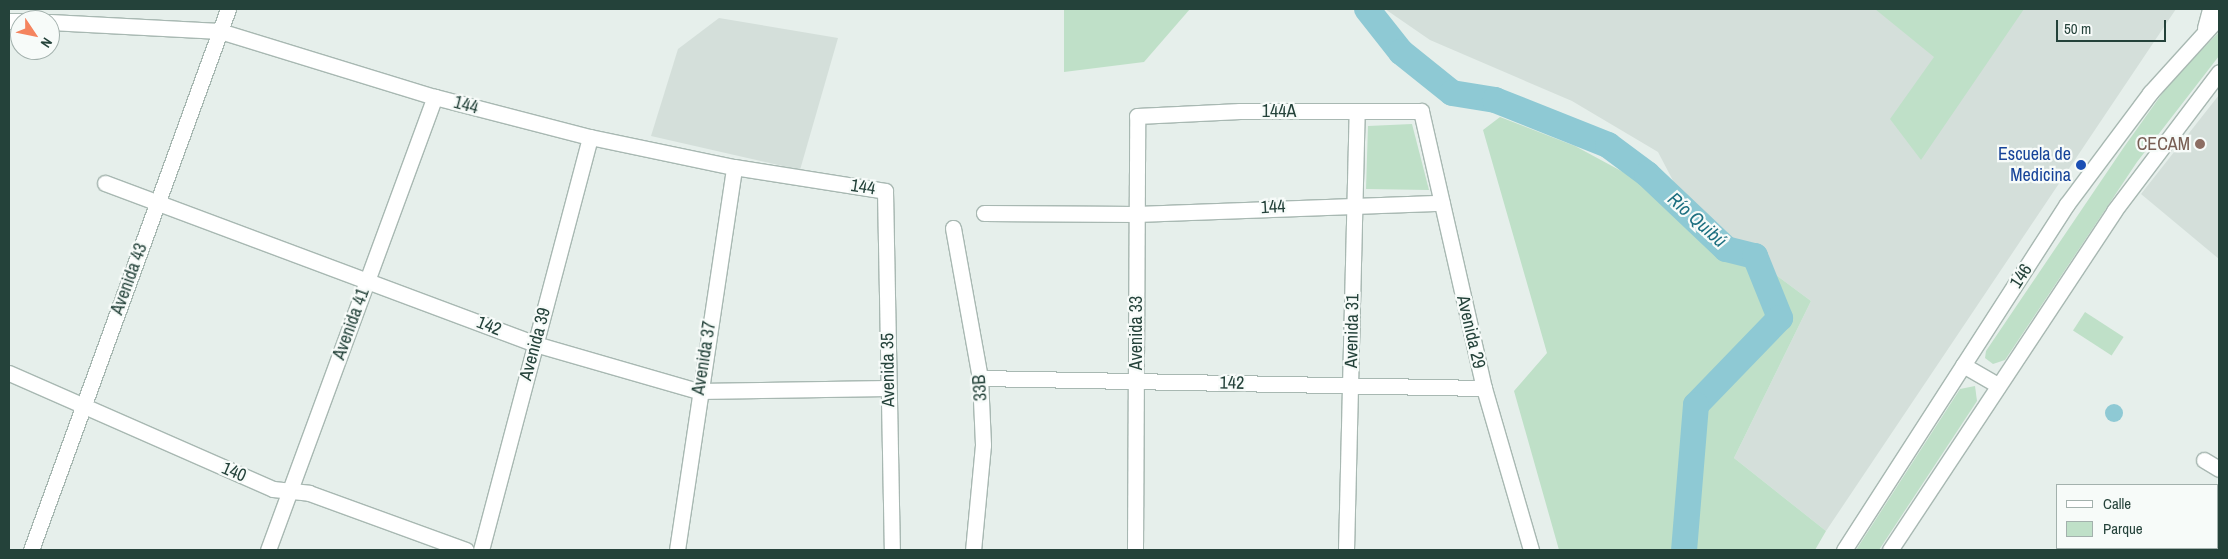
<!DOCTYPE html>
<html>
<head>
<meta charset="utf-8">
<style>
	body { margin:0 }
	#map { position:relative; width:2228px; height:559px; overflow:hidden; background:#e6efeb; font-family:"Archivo Narrow",sans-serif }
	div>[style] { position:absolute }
	.built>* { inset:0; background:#d4dfda }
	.green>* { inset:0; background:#bfe0c8; transform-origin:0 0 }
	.water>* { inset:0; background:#8ec9d4 }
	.round { border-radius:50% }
	.river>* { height:26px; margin:-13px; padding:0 13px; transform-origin:13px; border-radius:13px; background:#8ec9d4 }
	.roads { filter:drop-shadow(1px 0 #a8b8b2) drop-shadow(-1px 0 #a8b8b2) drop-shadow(0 1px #a8b8b2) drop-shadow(0 -1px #a8b8b2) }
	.minor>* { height:15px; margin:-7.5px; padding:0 7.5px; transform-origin:7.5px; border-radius:7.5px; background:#fff }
	.tertiary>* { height:15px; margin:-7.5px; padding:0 7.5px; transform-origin:7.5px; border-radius:7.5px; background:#fff }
	.secondary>* { height:15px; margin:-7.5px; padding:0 7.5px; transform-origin:7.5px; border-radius:7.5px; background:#fff }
	.dots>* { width:14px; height:14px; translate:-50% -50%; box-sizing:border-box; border:2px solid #f7fbf9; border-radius:50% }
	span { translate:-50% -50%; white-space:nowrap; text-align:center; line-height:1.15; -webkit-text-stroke:4.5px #f7fbf9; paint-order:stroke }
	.street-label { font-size:18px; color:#24423a }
	.education-label { font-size:18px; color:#785e54 }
	.right { translate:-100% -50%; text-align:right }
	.transit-label { font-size:18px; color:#164399 }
	.water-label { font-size:19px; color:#1c6f80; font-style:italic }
	.frame { position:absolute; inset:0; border:10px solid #24423a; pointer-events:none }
	.legend { position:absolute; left:2056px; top:484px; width:162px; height:65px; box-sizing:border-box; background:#f7fbf9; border:1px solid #a3b1ad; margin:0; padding:6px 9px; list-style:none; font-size:15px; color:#24423a }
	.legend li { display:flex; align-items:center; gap:10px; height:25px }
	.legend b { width:25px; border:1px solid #a3b1ad }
	.north { position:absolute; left:10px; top:10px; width:50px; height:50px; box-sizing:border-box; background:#f7fbf9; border:1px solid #a3b1ad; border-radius:50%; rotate:124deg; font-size:14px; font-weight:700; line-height:20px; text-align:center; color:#24423a }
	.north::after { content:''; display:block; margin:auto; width:18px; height:22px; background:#f4845f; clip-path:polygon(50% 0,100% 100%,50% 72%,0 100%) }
	.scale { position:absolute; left:2056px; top:20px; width:110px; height:22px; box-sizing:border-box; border:2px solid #24423a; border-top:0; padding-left:6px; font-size:15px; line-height:18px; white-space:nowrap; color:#24423a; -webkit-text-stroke:4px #f7fbf9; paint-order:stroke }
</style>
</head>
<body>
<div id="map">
	<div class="built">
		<div style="clip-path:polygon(1385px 9px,2176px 9px,1826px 531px,1734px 458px,1811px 301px,1776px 275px,1759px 248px,1725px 235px,1680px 194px,1658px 152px,1572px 101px,1430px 40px)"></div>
		<div style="clip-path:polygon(719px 18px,838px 38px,800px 170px,651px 136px,678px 49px)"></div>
		<div style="clip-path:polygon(2219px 95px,2219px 259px,2141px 194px)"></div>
	</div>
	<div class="green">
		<div style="clip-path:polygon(1064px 9px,1190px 9px,1144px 62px,1064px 72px)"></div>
		<div style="clip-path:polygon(1875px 9px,2024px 9px,1921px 160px,1890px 119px,1934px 57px)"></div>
		<div style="clip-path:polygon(2219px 32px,2219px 56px,2137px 162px,2005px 360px,1993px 364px,1985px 358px,1986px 351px,2124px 147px,2169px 84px)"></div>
		<div style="clip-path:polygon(1500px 117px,1575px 146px,1636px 179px,1680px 194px,1725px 235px,1759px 248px,1776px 275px,1811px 301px,1734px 458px,1826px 531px,1815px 550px,1559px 550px,1514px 391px,1547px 353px,1483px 130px)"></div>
		<div style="clip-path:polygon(1412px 124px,1429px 190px,1366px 189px,1368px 126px)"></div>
		<div style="left:2085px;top:312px;width:46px;height:22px;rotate:33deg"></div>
		<div style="clip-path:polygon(1975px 386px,1977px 401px,1879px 550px,1856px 550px,1960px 389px)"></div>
	</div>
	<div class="water">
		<div class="round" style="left:2105px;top:404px;width:18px;height:18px"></div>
	</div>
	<div class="river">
		<div style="left:1367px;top:9px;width:55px;rotate:51.7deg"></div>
		<div style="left:1401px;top:52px;width:65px;rotate:38.8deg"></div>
		<div style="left:1452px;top:93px;width:44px;rotate:9.2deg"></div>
		<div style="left:1495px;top:100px;width:122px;rotate:21.7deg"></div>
		<div style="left:1608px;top:145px;width:49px;rotate:36.6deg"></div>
		<div style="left:1647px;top:174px;width:109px;rotate:43.5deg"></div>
		<div style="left:1726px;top:249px;width:30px;rotate:14deg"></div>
		<div style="left:1755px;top:256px;width:67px;rotate:68deg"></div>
		<div style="left:1780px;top:318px;width:121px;rotate:134deg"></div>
		<div style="left:1696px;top:405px;width:145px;rotate:94.7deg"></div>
	</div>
	<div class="roads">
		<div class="minor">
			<div style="left:9px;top:21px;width:11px"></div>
			<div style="left:50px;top:22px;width:170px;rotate:3deg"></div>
			<div style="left:220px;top:31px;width:225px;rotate:17.1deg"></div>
			<div style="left:435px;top:97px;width:160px;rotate:14.5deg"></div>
			<div style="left:590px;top:137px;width:147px;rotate:11.8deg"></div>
			<div style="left:734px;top:167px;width:153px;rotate:9deg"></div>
			<div style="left:885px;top:191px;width:359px;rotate:88.9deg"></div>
			<div style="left:105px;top:183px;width:459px;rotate:20.5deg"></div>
			<div style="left:535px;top:344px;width:170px;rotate:16.1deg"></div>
			<div style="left:698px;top:391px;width:190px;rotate:-0.9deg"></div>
			<div style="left:984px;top:213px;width:152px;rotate:0.4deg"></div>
			<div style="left:1136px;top:214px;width:306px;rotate:-2.1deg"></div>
			<div style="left:953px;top:228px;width:152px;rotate:79.8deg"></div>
			<div style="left:980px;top:378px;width:67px;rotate:87.4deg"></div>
			<div style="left:983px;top:445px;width:105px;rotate:95.4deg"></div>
			<div style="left:9px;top:373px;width:288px;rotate:23.7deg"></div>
			<div style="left:273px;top:489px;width:36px;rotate:6deg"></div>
			<div style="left:309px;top:493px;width:167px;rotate:20deg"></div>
			<div style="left:980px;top:378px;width:504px;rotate:1.14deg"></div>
			<div style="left:2204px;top:460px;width:17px;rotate:31deg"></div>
			<div style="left:31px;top:550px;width:576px;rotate:-69.99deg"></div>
			<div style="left:268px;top:550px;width:483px;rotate:-69.8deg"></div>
			<div style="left:481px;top:550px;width:427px;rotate:-75.2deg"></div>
			<div style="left:677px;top:550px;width:387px;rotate:-81.5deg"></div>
			<div style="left:1135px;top:550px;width:434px;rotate:-89.7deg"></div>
			<div style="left:1137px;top:116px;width:103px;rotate:-2.8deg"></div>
			<div style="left:1240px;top:111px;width:181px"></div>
			<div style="left:1421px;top:111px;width:284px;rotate:77.2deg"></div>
			<div style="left:1484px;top:388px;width:169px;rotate:73.8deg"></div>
			<div style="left:1346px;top:550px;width:439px;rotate:-88.6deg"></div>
		</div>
		<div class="tertiary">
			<div style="left:1963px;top:365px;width:39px;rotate:30deg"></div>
			<div style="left:1844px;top:550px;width:412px;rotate:-57.2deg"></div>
			<div style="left:2067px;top:204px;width:139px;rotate:-53.2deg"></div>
			<div style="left:2150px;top:93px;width:103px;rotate:-47.8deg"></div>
			<div style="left:1890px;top:550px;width:406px;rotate:-56.5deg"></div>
			<div style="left:2114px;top:211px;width:174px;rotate:-52.9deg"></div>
		</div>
		<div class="secondary">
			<div style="left:2205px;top:28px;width:20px;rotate:-75deg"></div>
		</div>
	</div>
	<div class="dots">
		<div style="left:2200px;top:144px;background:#8d6e63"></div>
		<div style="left:2081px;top:165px;background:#1a4fb4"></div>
	</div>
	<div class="street-label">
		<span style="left:466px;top:105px;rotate:15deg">144</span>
		<span style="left:1279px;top:111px">144A</span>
		<span style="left:863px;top:187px;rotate:9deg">144</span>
		<span style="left:1273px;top:207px;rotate:-3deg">144</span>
		<span style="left:2021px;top:276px;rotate:-57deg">146</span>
		<span style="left:129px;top:279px;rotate:-70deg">Avenida 43</span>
		<span style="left:351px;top:324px;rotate:-70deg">Avenida 41</span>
		<span style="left:489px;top:326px;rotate:21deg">142</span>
		<span style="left:1352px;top:331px;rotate:-89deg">Avenida 31</span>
		<span style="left:1471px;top:332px;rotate:77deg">Avenida 29</span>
		<span style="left:1136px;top:333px;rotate:-90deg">Avenida 33</span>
		<span style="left:535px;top:344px;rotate:-75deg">Avenida 39</span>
		<span style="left:704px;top:358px;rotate:-81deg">Avenida 37</span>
		<span style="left:888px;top:370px;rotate:-91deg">Avenida 35</span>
		<span style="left:1232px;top:383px;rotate:1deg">142</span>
		<span style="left:980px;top:388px;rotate:-94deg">33B</span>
		<span style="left:234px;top:472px;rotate:23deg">140</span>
	</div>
	<div class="education-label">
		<span class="right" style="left:2190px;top:144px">CECAM</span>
	</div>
	<div class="transit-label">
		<span class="right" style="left:2071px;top:165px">Escuela de<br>Medicina</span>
	</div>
	<div class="water-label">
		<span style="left:1697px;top:220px;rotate:42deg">Río Quibú</span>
	</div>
	<div class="frame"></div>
	<ul class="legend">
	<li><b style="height:6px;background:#fff"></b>Calle</li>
	<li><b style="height:14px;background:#bfe0c8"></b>Parque</li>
	</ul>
	<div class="north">N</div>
	<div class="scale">50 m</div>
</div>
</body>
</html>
